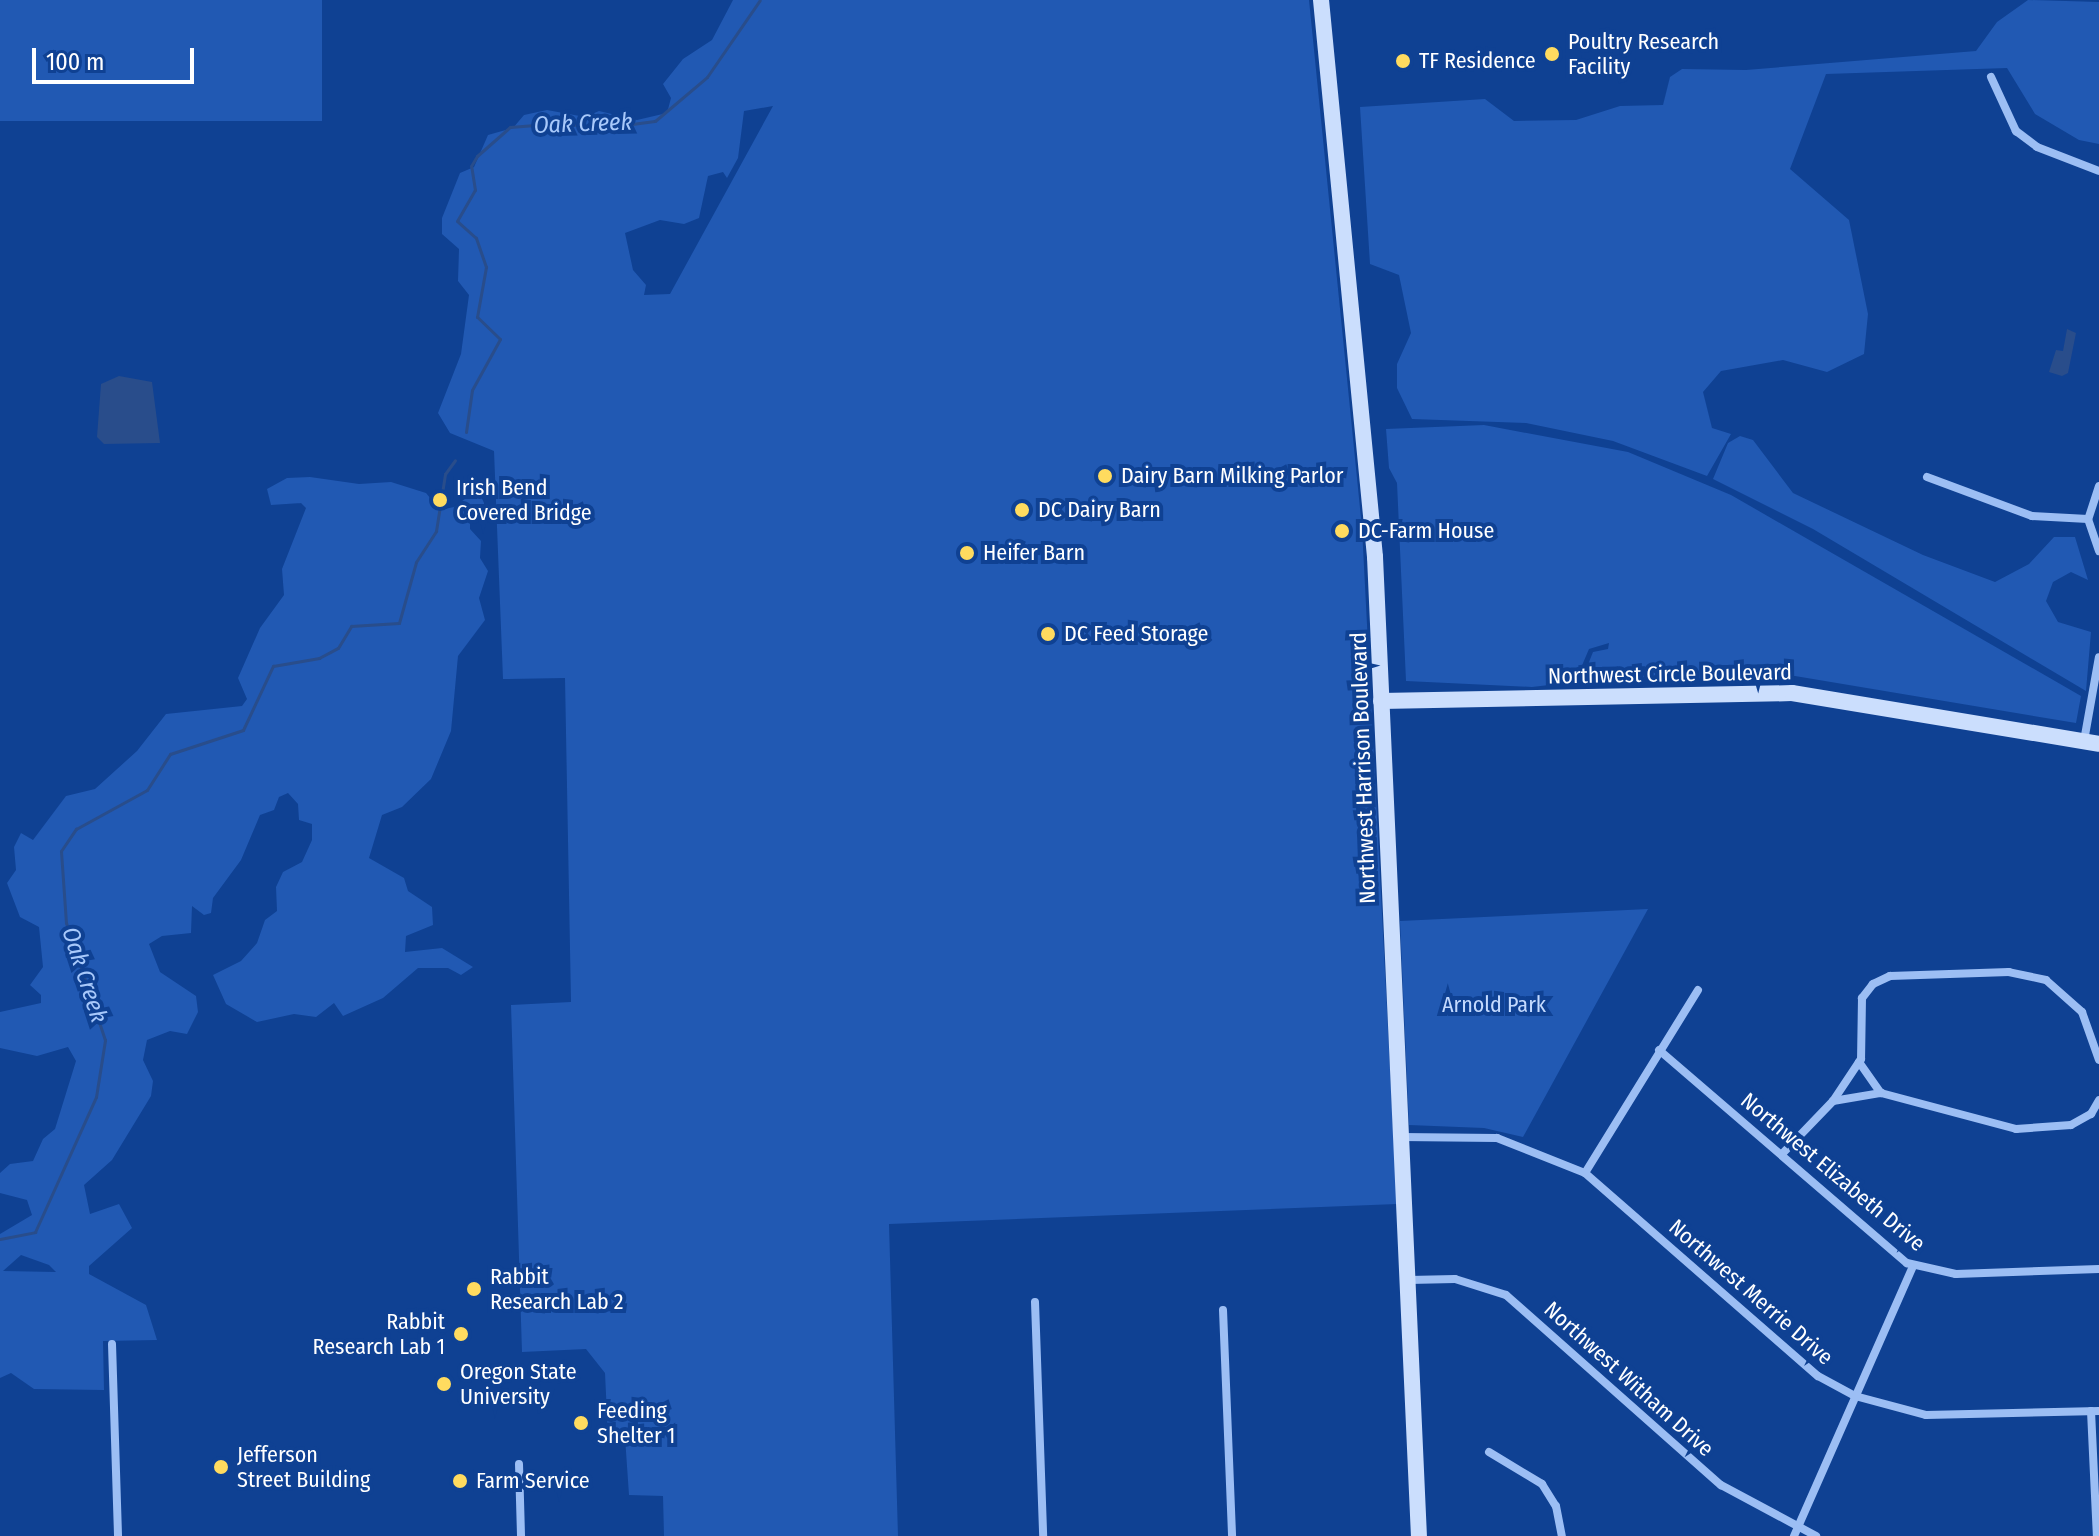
<!DOCTYPE html>
<html>
<head>
<meta charset="utf-8">
<style>
	body { margin:0 }
	#map { position:relative; width:2099px; height:1536px; overflow:hidden; background:#0f4193; font-family:"Fira Sans Condensed",sans-serif }
	div>[style] { position:absolute }
	.green>* { inset:0; background:#2159b3; transform-origin:0 0 }
	.water>* { inset:0; background:#294d8b }
	.stream>* { height:3px; margin:-1.5px; padding:0 1.5px; transform-origin:1.5px; border-radius:1.5px; background:#294d8b }
	.minor>* { height:8px; margin:-4px; padding:0 4px; transform-origin:4px; border-radius:4px; background:#9cbef4 }
	.secondary>* { height:16px; margin:-8px; padding:0 8px; transform-origin:8px; border-radius:8px; background:#cbdefd }
	.dots>* { width:22px; height:22px; translate:-50% -50%; box-sizing:border-box; border:4px solid #0f4193; border-radius:50% }
	span { translate:-50% -50%; white-space:nowrap; text-align:center; line-height:1.15; -webkit-text-stroke:8px #0f4193; paint-order:stroke }
	.poi-label { font-size:22px; color:#fff }
	.left { translate:0 -50%; text-align:left }
	.right { translate:-100% -50%; text-align:right }
	.street-label { font-size:22px; color:#fff }
	.park-label { font-size:22px; color:#c4dafe }
	.water-label { font-size:24px; color:#a8c9fb; font-style:italic }
	.scale { position:absolute; left:32px; top:48px; width:162px; height:36px; box-sizing:border-box; border:4px solid #fff; border-top:0; padding-left:10px; font-size:24px; line-height:28px; white-space:nowrap; color:#fff; -webkit-text-stroke:6px #0f4193; paint-order:stroke }
</style>
</head>
<body>
<div id="map">
	<div class="green">
		<div style="left:0;top:0;width:322px;height:121px"></div>
		<div style="clip-path:polygon(evenodd,733px 0,1309px 0,1362px 528px,1397px 1204px,889px 1224px,898px 1536px,664px 1536px,663px 1496px,629px 1495px,625px 1437px,608px 1437px,605px 1373px,586px 1349px,522px 1352px,511px 1005px,571px 1002px,565px 678px,503px 679px,494px 451px,450px 433px,438px 413px,461px 354px,469px 295px,458px 281px,459px 249px,442px 234px,442px 218px,460px 173px,474px 167px,488px 135px,513px 128px,524px 115px,547px 110px,585px 117px,599px 111px,637px 120px,667px 113px,671px 98px,663px 84px,683px 59px,712px 40px,733px 0,773px 106px,670px 294px,644px 295px,646px 285px,633px 270px,625px 233px,660px 220px,684px 224px,699px 218px,708px 176px,723px 172px,727px 178px,738px 158px,744px 111px,773px 106px)"></div>
		<div style="clip-path:polygon(2028px 0,2099px 2px,2099px 144px,2079px 140px,2035px 114px,2007px 68px,1826px 74px,1790px 169px,1849px 220px,1868px 314px,1864px 354px,1827px 372px,1783px 360px,1721px 371px,1703px 392px,1712px 428px,1731px 434px,1707px 476px,1613px 441px,1526px 423px,1412px 419px,1397px 388px,1397px 364px,1411px 333px,1399px 275px,1370px 264px,1360px 107px,1485px 99px,1514px 121px,1576px 120px,1620px 106px,1663px 105px,1670px 77px,1682px 69px,1746px 70px,1976px 51px,1997px 22px)"></div>
		<div style="clip-path:polygon(1484px 425px,1628px 452px,1731px 495px,2081px 696px,2076px 723px,1795px 676px,1581px 682px,1593px 652px,1608px 649px,1609px 643px,1589px 649px,1575px 682px,1532px 687px,1406px 681px,1397px 483px,1389px 468px,1386px 429px)"></div>
		<div style="clip-path:polygon(1740px 436px,1753px 440px,1793px 493px,1923px 555px,1995px 582px,2029px 564px,2054px 537px,2075px 537px,2088px 580px,2071px 572px,2053px 582px,2046px 601px,2058px 622px,2091px 632px,2086px 691px,1813px 529px,1713px 479px,1728px 443px)"></div>
		<div style="clip-path:polygon(evenodd,310px 477px,359px 484px,391px 482px,426px 493px,440px 510px,454px 507px,473px 493px,480px 494px,484px 503px,484px 518px,470px 522px,470px 529px,481px 541px,480px 558px,488px 571px,479px 598px,485px 620px,458px 656px,451px 731px,431px 779px,402px 807px,382px 815px,369px 858px,404px 878px,408px 891px,432px 907px,433px 925px,406px 936px,405px 952px,442px 948px,473px 967px,461px 975px,448px 968px,418px 968px,383px 998px,343px 1016px,334px 1003px,316px 1017px,294px 1014px,257px 1022px,226px 1004px,213px 975px,241px 961px,257px 943px,265px 920px,277px 911px,276px 887px,283px 872px,302px 862px,312px 840px,312px 824px,299px 820px,298px 804px,288px 793px,279px 797px,274px 810px,260px 815px,241px 860px,213px 898px,211px 913px,204px 915px,192px 906px,191px 933px,162px 936px,149px 944px,160px 972px,196px 996px,198px 1012px,187px 1034px,170px 1031px,147px 1040px,143px 1060px,153px 1081px,151px 1096px,112px 1160px,84px 1185px,90px 1214px,119px 1204px,132px 1228px,89px 1266px,89px 1274px,146px 1305px,157px 1340px,103px 1341px,104px 1390px,34px 1389px,11px 1373px,0 1378px,0 1234px,32px 1215px,27px 1200px,0 1193px,0 1173px,10px 1164px,33px 1161px,43px 1139px,55px 1129px,76px 1061px,68px 1047px,37px 1056px,0 1048px,0 1012px,41px 1003px,41px 995px,30px 985px,43px 967px,39px 927px,20px 917px,7px 883px,16px 870px,14px 847px,21px 833px,33px 840px,66px 796px,95px 789px,137px 751px,166px 714px,242px 706px,247px 699px,238px 678px,260px 628px,284px 595px,282px 569px,306px 508px,301px 503px,271px 505px,267px 489px,287px 478px,310px 477px,21px 1255px,49px 1265px,56px 1272px,3px 1271px,21px 1255px)"></div>
		<div style="clip-path:polygon(1648px 909px,1523px 1137px,1484px 1128px,1409px 1125px,1400px 921px)"></div>
	</div>
	<div class="water">
		<div style="clip-path:polygon(2067px 329px,2076px 333px,2068px 373px,2062px 376px,2049px 372px,2056px 350px,2063px 351px)"></div>
		<div style="clip-path:polygon(119px 376px,152px 382px,160px 443px,104px 444px,97px 437px,101px 384px)"></div>
	</div>
	<div class="stream">
		<div style="left:466px;top:432px;width:42px;rotate:-81.9deg"></div>
		<div style="left:472px;top:390px;width:58px;rotate:-61.2deg"></div>
		<div style="left:500px;top:339px;width:32px;rotate:-136deg"></div>
		<div style="left:477px;top:317px;width:51px;rotate:-79.8deg"></div>
		<div style="left:486px;top:267px;width:31px;rotate:-109deg"></div>
		<div style="left:476px;top:238px;width:25px;rotate:-138deg"></div>
		<div style="left:457px;top:221px;width:36px;rotate:-60deg"></div>
		<div style="left:475px;top:190px;width:24px;rotate:-99deg"></div>
		<div style="left:471px;top:166px;width:12px;rotate:-59deg"></div>
		<div style="left:477px;top:156px;width:44px;rotate:-41.3deg"></div>
		<div style="left:510px;top:127px;width:50px;rotate:-4.6deg"></div>
		<div style="left:560px;top:123px;width:42px;rotate:6.8deg"></div>
		<div style="left:602px;top:128px;width:53px;rotate:-7.5deg"></div>
		<div style="left:655px;top:121px;width:68px;rotate:-40.2deg"></div>
		<div style="left:707px;top:77px;width:93px;rotate:-55.5deg"></div>
		<div style="left:0;top:1239px;width:36px;rotate:-11deg"></div>
		<div style="left:35px;top:1232px;width:148px;rotate:-65.7deg"></div>
		<div style="left:96px;top:1097px;width:58px;rotate:-81deg"></div>
		<div style="left:105px;top:1040px;width:123px;rotate:-108.4deg"></div>
		<div style="left:66px;top:923px;width:72px;rotate:-94deg"></div>
		<div style="left:61px;top:851px;width:27px;rotate:-56deg"></div>
		<div style="left:76px;top:829px;width:81px;rotate:-28.8deg"></div>
		<div style="left:147px;top:790px;width:43px;rotate:-57.4deg"></div>
		<div style="left:170px;top:754px;width:77px;rotate:-18.2deg"></div>
		<div style="left:243px;top:730px;width:71px;rotate:-64.9deg"></div>
		<div style="left:273px;top:666px;width:47px;rotate:-9.9deg"></div>
		<div style="left:319px;top:658px;width:21px;rotate:-28deg"></div>
		<div style="left:338px;top:648px;width:26px;rotate:-59deg"></div>
		<div style="left:351px;top:626px;width:48px;rotate:-3.6deg"></div>
		<div style="left:399px;top:623px;width:63px;rotate:-74.4deg"></div>
		<div style="left:416px;top:562px;width:37px;rotate:-57deg"></div>
		<div style="left:436px;top:531px;width:58px;rotate:-81deg"></div>
		<div style="left:445px;top:474px;width:17px;rotate:-54deg"></div>
	</div>
	<div class="minor">
		<div style="left:1991px;top:77px;width:60px;rotate:65.2deg"></div>
		<div style="left:2016px;top:131px;width:26px;rotate:37deg"></div>
		<div style="left:2037px;top:147px;width:66px;rotate:21.2deg"></div>
		<div style="left:1927px;top:477px;width:112px;rotate:20.4deg"></div>
		<div style="left:2032px;top:516px;width:56px;rotate:3.1deg"></div>
		<div style="left:2099px;top:486px;width:35px;rotate:108deg"></div>
		<div style="left:2088px;top:519px;width:34px;rotate:71deg"></div>
		<div style="left:2084px;top:741px;width:85px;rotate:-79.9deg"></div>
		<div style="left:1659px;top:1050px;width:327px;rotate:40.7deg"></div>
		<div style="left:1907px;top:1263px;width:50px;rotate:12.7deg"></div>
		<div style="left:1956px;top:1274px;width:143px;rotate:-2deg"></div>
		<div style="left:2099px;top:1060px;width:51px;rotate:-109.5deg"></div>
		<div style="left:2082px;top:1012px;width:48px;rotate:-138.4deg"></div>
		<div style="left:2046px;top:980px;width:38px;rotate:-168deg"></div>
		<div style="left:2009px;top:972px;width:119px;rotate:178.1deg"></div>
		<div style="left:1890px;top:976px;width:19px;rotate:155deg"></div>
		<div style="left:1873px;top:984px;width:18px;rotate:128deg"></div>
		<div style="left:1862px;top:998px;width:61px;rotate:90.9deg"></div>
		<div style="left:1861px;top:1059px;width:50px;rotate:123.7deg"></div>
		<div style="left:1833px;top:1101px;width:49px;rotate:-9.5deg"></div>
		<div style="left:1881px;top:1093px;width:140px;rotate:14.9deg"></div>
		<div style="left:2016px;top:1129px;width:55px;rotate:-4.2deg"></div>
		<div style="left:2071px;top:1125px;width:23px;rotate:-29deg"></div>
		<div style="left:2091px;top:1114px;width:16px;rotate:-60deg"></div>
		<div style="left:1859px;top:1062px;width:38px;rotate:55deg"></div>
		<div style="left:1401px;top:1137px;width:96px;rotate:0.6deg"></div>
		<div style="left:1497px;top:1138px;width:95px;rotate:21.7deg"></div>
		<div style="left:1585px;top:1173px;width:309px;rotate:41.1deg"></div>
		<div style="left:1818px;top:1376px;width:42px;rotate:28.4deg"></div>
		<div style="left:1855px;top:1396px;width:73px;rotate:15deg"></div>
		<div style="left:1926px;top:1415px;width:173px;rotate:-1.3deg"></div>
		<div style="left:1783px;top:1153px;width:72px;rotate:-46.1deg"></div>
		<div style="left:1585px;top:1173px;width:215px;rotate:-58.3deg"></div>
		<div style="left:1409px;top:1280px;width:46px;rotate:-1.2deg"></div>
		<div style="left:1455px;top:1279px;width:53px;rotate:17.4deg"></div>
		<div style="left:1506px;top:1295px;width:287px;rotate:41.5deg"></div>
		<div style="left:1721px;top:1485px;width:108px;rotate:28.2deg"></div>
		<div style="left:1035px;top:1302px;width:234px;rotate:88deg"></div>
		<div style="left:1223px;top:1310px;width:226px;rotate:87.7deg"></div>
		<div style="left:112px;top:1344px;width:192px;rotate:88.2deg"></div>
		<div style="left:2091px;top:1411px;width:125px;rotate:87.3deg"></div>
		<div style="left:1489px;top:1452px;width:62px;rotate:31.1deg"></div>
		<div style="left:1542px;top:1484px;width:26px;rotate:58deg"></div>
		<div style="left:1556px;top:1506px;width:31px;rotate:79deg"></div>
		<div style="left:519px;top:1464px;width:72px;rotate:88.4deg"></div>
		<div style="left:1794px;top:1536px;width:295px;rotate:-66.2deg"></div>
	</div>
	<div class="secondary">
		<div style="left:1321px;top:0;width:560px;rotate:84.46deg"></div>
		<div style="left:1375px;top:557px;width:980px;rotate:87.43deg"></div>
		<div style="left:1381px;top:701px;width:411px;rotate:-1.1deg"></div>
		<div style="left:1792px;top:693px;width:311px;rotate:9.4deg"></div>
	</div>
	<div class="dots">
		<div style="left:1552px;top:54px;background:#ffdb5f"></div>
		<div style="left:1403px;top:61px;background:#ffdb5f"></div>
		<div style="left:1105px;top:476px;background:#ffdb5f"></div>
		<div style="left:440px;top:500px;background:#ffdb5f"></div>
		<div style="left:1022px;top:510px;background:#ffdb5f"></div>
		<div style="left:1342px;top:531px;background:#ffdb5f"></div>
		<div style="left:967px;top:553px;background:#ffdb5f"></div>
		<div style="left:1048px;top:634px;background:#ffdb5f"></div>
		<div style="left:474px;top:1289px;background:#ffdb5f"></div>
		<div style="left:461px;top:1334px;background:#ffdb5f"></div>
		<div style="left:444px;top:1384px;background:#ffdb5f"></div>
		<div style="left:581px;top:1423px;background:#ffdb5f"></div>
		<div style="left:221px;top:1467px;background:#ffdb5f"></div>
		<div style="left:460px;top:1481px;background:#ffdb5f"></div>
	</div>
	<div class="poi-label">
		<span class="left" style="left:1568px;top:54px">Poultry Research<br>Facility</span>
		<span class="left" style="left:1419px;top:61px">TF Residence</span>
		<span class="left" style="left:1121px;top:476px">Dairy Barn Milking Parlor</span>
		<span class="left" style="left:456px;top:500px">Irish Bend<br>Covered Bridge</span>
		<span class="left" style="left:1038px;top:510px">DC Dairy Barn</span>
		<span class="left" style="left:1358px;top:531px">DC-Farm House</span>
		<span class="left" style="left:983px;top:553px">Heifer Barn</span>
		<span class="left" style="left:1064px;top:634px">DC Feed Storage</span>
		<span class="left" style="left:490px;top:1289px">Rabbit<br>Research Lab 2</span>
		<span class="right" style="left:445px;top:1334px">Rabbit<br>Research Lab 1</span>
		<span class="left" style="left:460px;top:1384px">Oregon State<br>University</span>
		<span class="left" style="left:597px;top:1423px">Feeding<br>Shelter 1</span>
		<span class="left" style="left:237px;top:1467px">Jefferson<br>Street Building</span>
		<span class="left" style="left:476px;top:1481px">Farm Service</span>
	</div>
	<div class="street-label">
		<span style="left:1670px;top:674px;rotate:-1deg">Northwest Circle Boulevard</span>
		<span style="left:1363px;top:768px;rotate:-92deg">Northwest Harrison Boulevard</span>
		<span style="left:1833px;top:1172px;rotate:40deg">Northwest Elizabeth Drive</span>
		<span style="left:1751px;top:1292px;rotate:41deg">Northwest Merrie Drive</span>
		<span style="left:1629px;top:1379px;rotate:42deg">Northwest Witham Drive</span>
	</div>
	<div class="park-label">
		<span style="left:1494px;top:1005px">Arnold Park</span>
	</div>
	<div class="water-label">
		<span style="left:583px;top:124px;rotate:-2deg">Oak Creek</span>
		<span style="left:84px;top:975px;rotate:72deg">Oak Creek</span>
	</div>
	<div class="scale">100 m</div>
</div>
</body>
</html>
